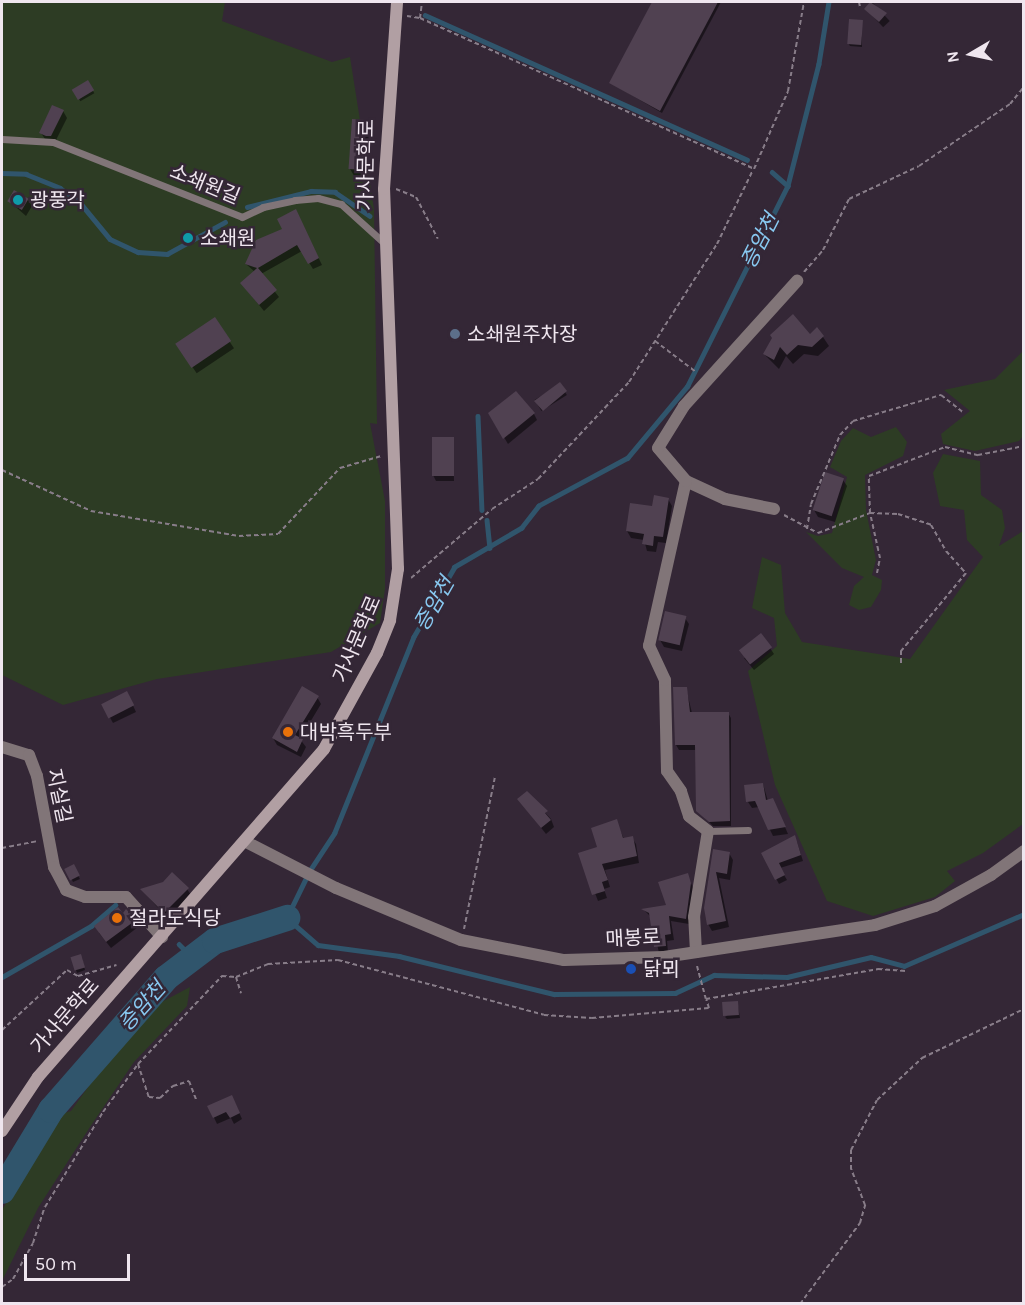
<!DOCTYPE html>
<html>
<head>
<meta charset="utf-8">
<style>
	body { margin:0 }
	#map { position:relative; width:1025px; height:1305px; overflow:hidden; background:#342736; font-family:Karla,"Noto Sans KR",sans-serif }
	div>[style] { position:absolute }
	.green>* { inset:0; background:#2d3c24 }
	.shadow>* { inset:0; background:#0007; transform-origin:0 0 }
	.stream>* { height:4.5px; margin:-2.25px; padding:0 2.25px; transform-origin:2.25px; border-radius:2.25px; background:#30556c }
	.river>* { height:26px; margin:-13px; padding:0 13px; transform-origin:13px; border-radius:13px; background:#30556c }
	.building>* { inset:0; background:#504151; transform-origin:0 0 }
	.path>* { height:2px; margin-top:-1px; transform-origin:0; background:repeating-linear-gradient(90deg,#887d89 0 4.5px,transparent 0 7.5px) }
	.service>* { height:7px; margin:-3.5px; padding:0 3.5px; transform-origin:3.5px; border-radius:3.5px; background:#817578 }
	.minor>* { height:12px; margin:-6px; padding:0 6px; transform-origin:6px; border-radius:6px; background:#817578 }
	.tertiary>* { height:12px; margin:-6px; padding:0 6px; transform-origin:6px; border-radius:6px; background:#817578 }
	.secondary>* { height:12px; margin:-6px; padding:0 6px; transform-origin:6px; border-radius:6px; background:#b19fa3 }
	.dots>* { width:16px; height:16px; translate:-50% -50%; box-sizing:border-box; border:3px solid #342736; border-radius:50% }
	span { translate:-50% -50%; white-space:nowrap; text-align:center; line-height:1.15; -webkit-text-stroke:5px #342736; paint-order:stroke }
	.street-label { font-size:20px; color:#efe6ef }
	.poi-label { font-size:20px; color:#efe6ef }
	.left { translate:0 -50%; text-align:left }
	.water-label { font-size:21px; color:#88c9f1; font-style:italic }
	.frame { position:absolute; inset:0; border:3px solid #efe6ef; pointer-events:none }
	.north { position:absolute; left:941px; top:24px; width:60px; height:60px; -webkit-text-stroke:4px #342736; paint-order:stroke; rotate:261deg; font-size:16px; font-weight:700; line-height:24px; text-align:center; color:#efe6ef }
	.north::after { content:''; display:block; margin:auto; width:21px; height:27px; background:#efe6ef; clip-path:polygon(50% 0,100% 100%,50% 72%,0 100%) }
	.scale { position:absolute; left:24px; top:1254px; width:106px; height:27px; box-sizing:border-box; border:3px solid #efe6ef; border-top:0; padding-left:8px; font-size:18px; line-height:21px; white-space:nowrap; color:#efe6ef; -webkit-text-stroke:4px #342736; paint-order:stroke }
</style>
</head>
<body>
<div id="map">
	<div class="green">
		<div style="clip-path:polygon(2px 2px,225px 2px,222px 21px,332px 62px,350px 57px,374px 209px,377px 424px,370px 423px,385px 501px,385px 589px,380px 623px,331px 652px,157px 679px,63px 705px,2px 675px)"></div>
		<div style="clip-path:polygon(1023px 351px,1024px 435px,1019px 441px,975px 451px,943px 444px,941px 434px,970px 411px,944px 390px,995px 379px)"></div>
		<div style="clip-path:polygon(896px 427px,907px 442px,903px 456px,865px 475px,866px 510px,876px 560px,872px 575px,882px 580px,881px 590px,871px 607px,859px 610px,849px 605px,854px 586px,864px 577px,842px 568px,806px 532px,818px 536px,832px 533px,847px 477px,830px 467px,841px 441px,853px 428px,871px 437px)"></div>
		<div style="clip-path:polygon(943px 454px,980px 461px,981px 495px,1002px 510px,1005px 528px,999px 546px,1023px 531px,1023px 824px,983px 853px,947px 871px,955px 881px,935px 897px,873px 916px,827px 901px,775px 785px,748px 671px,777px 646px,774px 618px,752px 608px,762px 557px,781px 565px,785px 613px,802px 642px,910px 659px,983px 557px,967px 540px,964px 510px,940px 506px,933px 473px)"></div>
		<div style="clip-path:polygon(190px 987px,187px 1006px,134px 1062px,90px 1127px,38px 1208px,2px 1281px,2px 1210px,58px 1115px,71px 1111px,141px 1013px)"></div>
	</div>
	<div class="shadow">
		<div style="clip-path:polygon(654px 2px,721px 2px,662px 113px,611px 83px)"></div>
		<div style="left:872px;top:2px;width:26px;height:9px;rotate:47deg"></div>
		<div style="clip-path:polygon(862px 21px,862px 47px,850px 46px,848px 43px)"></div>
		<div style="left:88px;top:82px;width:13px;height:16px;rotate:61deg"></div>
		<div style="clip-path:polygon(63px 111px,67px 118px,55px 142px,45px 139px,41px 133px)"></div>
		<div style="clip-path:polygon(365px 121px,371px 132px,367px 180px,356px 179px,350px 169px)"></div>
		<div style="clip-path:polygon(28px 200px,32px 206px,26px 216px,9px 201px)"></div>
		<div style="clip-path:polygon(299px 218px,322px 265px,313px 269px,302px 251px,261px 274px,279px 297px,264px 311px,242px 284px,255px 272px,246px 264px)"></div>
		<div style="left:215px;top:320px;width:34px;height:45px;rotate:56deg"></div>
		<div style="clip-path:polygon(823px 337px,829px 346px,818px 356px,804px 354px,793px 364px,786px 356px,779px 369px,764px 354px,773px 338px)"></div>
		<div style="left:560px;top:384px;width:13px;height:30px;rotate:58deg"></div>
		<div style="clip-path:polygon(490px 414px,534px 414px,537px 420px,508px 444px)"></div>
		<div style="clip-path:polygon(453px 438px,454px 481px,436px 481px,433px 475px)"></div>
		<div style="clip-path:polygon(843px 480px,847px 486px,835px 522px,818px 517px,814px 510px)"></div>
		<div style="clip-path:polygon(668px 499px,672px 506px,666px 543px,658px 542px,656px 552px,647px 551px,644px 540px,631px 538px,627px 531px)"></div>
		<div style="clip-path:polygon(685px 618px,689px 624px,682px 651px,664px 647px,660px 640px)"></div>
		<div style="clip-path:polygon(770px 648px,774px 654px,754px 670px,744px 658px)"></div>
		<div style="clip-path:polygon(686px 688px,692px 713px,728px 713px,731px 718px,731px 826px,713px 826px,698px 811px,697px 750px,679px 750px,676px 745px)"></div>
		<div style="clip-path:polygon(317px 697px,321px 704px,300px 739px,306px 747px,301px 757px,277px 745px,273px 738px)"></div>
		<div style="clip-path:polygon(130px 699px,136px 712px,113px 723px,103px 705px)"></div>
		<div style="clip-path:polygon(763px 784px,768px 801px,776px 806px,788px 834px,773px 836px,759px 807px,752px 808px,748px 802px)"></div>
		<div style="clip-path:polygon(527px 793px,551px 819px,554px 827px,546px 834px,519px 800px)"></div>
		<div style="clip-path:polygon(616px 821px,624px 839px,632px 838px,636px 844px,639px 863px,605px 870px,610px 887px,604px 889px,607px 898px,598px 901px,580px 854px,599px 848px)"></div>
		<div style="clip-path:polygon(797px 842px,803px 861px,780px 868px,787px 880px,779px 884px,763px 854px)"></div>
		<div style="clip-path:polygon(715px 851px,729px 853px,733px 860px,730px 880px,719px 878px,729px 927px,712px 931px,708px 924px)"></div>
		<div style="clip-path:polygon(73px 866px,80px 879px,73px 882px,67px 870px)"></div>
		<div style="clip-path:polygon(687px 874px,694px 890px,689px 924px,671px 921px,674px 940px,667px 941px,668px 952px,659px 953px,651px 917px,644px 910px,668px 907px)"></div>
		<div style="clip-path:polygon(187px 889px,191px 895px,168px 919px,142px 890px)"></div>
		<div style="clip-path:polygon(123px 916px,138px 927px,111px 948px,99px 933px)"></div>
		<div style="clip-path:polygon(72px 958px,82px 958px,85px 970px,77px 973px)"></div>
		<div style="clip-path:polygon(738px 1006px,740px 1018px,727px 1019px,725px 1017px)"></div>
		<div style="clip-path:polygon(235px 1103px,242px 1119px,234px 1124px,231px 1118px,217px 1124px,209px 1107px)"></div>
	</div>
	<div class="stream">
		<div style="left:829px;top:2px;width:63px;rotate:99.2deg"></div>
		<div style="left:819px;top:64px;width:126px;rotate:104.3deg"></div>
		<div style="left:788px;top:186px;width:224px;rotate:116.6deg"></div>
		<div style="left:688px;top:386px;width:94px;rotate:129.8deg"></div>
		<div style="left:628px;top:458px;width:101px;rotate:151.7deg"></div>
		<div style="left:539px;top:506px;width:28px;rotate:128deg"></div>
		<div style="left:522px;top:528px;width:78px;rotate:149.8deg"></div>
		<div style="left:455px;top:567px;width:81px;rotate:120.4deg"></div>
		<div style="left:414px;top:637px;width:211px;rotate:112deg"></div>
		<div style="left:335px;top:833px;width:45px;rotate:123.3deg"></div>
		<div style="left:310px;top:871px;width:52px;rotate:116.1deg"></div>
		<div style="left:287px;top:918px;width:41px;rotate:41.1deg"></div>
		<div style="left:318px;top:945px;width:82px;rotate:7.7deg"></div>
		<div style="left:399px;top:956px;width:160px;rotate:13.8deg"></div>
		<div style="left:554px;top:994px;width:121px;rotate:-0.5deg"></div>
		<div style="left:675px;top:993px;width:43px;rotate:-24.8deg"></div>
		<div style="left:714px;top:975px;width:73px;rotate:1.6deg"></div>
		<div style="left:787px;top:977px;width:86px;rotate:-13.4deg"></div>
		<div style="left:871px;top:957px;width:34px;rotate:15deg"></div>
		<div style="left:904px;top:966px;width:131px;rotate:-23.4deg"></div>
		<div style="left:425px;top:15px;width:353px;rotate:24.2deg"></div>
		<div style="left:772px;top:172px;width:21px;rotate:41deg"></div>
		<div style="left:2px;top:173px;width:24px;rotate:2deg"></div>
		<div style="left:26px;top:174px;width:37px;rotate:22deg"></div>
		<div style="left:60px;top:188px;width:22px;rotate:34deg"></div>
		<div style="left:78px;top:200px;width:50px;rotate:50.6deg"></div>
		<div style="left:110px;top:239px;width:31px;rotate:25deg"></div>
		<div style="left:138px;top:252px;width:29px;rotate:4deg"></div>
		<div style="left:167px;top:254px;width:66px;rotate:-28.9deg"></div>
		<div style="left:247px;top:207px;width:66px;rotate:-14deg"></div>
		<div style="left:311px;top:191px;width:24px;rotate:2deg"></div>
		<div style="left:335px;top:192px;width:42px;rotate:34.4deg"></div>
		<div style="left:478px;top:416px;width:94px;rotate:87.6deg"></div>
		<div style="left:487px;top:520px;width:28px;rotate:84deg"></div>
		<div style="left:179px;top:944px;width:20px;rotate:45deg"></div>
		<div style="left:2px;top:977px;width:103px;rotate:-29.8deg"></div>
		<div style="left:91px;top:926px;width:32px;rotate:-41deg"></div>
	</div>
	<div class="river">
		<div style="left:2px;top:1191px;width:95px;rotate:-58.8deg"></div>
		<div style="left:51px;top:1110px;width:175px;rotate:-48.9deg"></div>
		<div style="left:166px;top:978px;width:61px;rotate:-37.1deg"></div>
		<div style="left:215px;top:941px;width:76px;rotate:-17.7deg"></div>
	</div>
	<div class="building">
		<div style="clip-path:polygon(652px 2px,718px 2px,660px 111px,609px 83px)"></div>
		<div style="clip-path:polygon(870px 2px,887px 13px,879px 22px,864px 9px)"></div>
		<div style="left:849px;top:19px;width:14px;height:25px;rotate:4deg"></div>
		<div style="left:88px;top:80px;width:12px;height:19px;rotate:59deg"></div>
		<div style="clip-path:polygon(52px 105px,64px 110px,51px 136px,46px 136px,39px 133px)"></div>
		<div style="left:352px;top:119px;width:14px;height:50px;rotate:4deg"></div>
		<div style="left:14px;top:190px;width:17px;height:13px;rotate:31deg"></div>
		<div style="clip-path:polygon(296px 209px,319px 258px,308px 264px,297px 245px,258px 268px,277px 290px,259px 305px,240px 283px,257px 268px,245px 264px,256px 240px,282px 229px,277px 219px)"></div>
		<div style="clip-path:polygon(793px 314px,810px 334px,817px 327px,824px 336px,812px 347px,798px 345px,787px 355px,780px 347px,774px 360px,763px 354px,772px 338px,770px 335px)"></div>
		<div style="left:215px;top:317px;width:29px;height:48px;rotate:56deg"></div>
		<div style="clip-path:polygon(560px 382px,567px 391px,543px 411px,534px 401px)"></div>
		<div style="clip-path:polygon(516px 391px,535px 413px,503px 439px,488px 413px)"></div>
		<div style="left:432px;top:437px;width:22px;height:39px"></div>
		<div style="left:825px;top:472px;width:20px;height:40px;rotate:18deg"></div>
		<div style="clip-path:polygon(654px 495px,669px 498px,663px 537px,654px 536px,653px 546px,642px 544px,644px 534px,626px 531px,630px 503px,652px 506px)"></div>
		<div style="left:665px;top:611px;width:22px;height:30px;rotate:13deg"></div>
		<div style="left:761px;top:633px;width:18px;height:28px;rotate:52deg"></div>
		<div style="clip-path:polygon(302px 686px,319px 696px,295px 735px,303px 739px,297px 752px,272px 738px)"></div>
		<div style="clip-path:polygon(673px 687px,687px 687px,690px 712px,729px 712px,730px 821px,709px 822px,696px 811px,695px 745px,675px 745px)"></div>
		<div style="left:127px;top:691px;width:16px;height:29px;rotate:63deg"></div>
		<div style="clip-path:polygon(763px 783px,766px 800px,773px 798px,786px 827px,768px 830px,755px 801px,746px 802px,744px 785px)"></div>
		<div style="clip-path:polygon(527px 791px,548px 811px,545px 813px,551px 820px,541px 828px,517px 799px)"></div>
		<div style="clip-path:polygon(617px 819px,623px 838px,633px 836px,637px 856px,602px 864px,608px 880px,602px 882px,605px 891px,592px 895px,578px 853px,597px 847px,591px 828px)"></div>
		<div style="clip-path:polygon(795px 835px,801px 855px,779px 863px,785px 875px,775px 880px,761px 853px)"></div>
		<div style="clip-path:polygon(713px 849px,730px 852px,727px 874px,716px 872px,726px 921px,707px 925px,704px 908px)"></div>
		<div style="left:74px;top:864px;width:13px;height:11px;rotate:63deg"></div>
		<div style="clip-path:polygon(172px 872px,189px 888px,164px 913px,140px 889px,163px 882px)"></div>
		<div style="clip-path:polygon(688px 873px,691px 883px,686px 919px,669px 916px,671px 934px,665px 935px,666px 946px,654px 947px,649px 913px,641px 909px,666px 905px,658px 882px)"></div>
		<div style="clip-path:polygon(118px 907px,123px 913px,126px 909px,136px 920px,106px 942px,94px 926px)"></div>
		<div style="left:81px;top:954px;width:14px;height:11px;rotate:73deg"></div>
		<div style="left:738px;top:1001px;width:14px;height:16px;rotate:86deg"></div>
		<div style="clip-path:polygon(232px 1095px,240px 1113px,230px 1118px,226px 1112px,213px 1118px,207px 1106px)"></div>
	</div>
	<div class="path">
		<div style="left:859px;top:2px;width:5px;rotate:79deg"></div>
		<div style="left:407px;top:16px;width:13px;rotate:9deg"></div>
		<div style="left:420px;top:18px;width:367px;rotate:24.3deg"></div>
		<div style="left:754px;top:169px;width:85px;rotate:-66.4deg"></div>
		<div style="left:788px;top:91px;width:90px;rotate:-79.8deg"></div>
		<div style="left:420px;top:18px;width:16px;rotate:-83deg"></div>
		<div style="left:396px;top:189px;width:22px;rotate:22deg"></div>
		<div style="left:416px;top:197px;width:47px;rotate:62.4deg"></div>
		<div style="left:804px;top:272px;width:29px;rotate:-49deg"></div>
		<div style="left:823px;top:250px;width:57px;rotate:-63deg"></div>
		<div style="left:849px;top:199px;width:77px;rotate:-25.2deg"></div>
		<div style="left:919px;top:166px;width:110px;rotate:-34.3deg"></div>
		<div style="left:1010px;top:104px;width:22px;rotate:-51deg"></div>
		<div style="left:655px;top:341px;width:51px;rotate:37.1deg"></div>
		<div style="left:2px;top:470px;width:98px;rotate:24.7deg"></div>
		<div style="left:91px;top:511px;width:150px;rotate:9.6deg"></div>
		<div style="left:239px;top:536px;width:39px;rotate:-3deg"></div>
		<div style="left:278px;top:534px;width:91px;rotate:-46.8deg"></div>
		<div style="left:340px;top:468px;width:43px;rotate:-16.3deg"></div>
		<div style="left:784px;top:515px;width:38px;rotate:28deg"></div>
		<div style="left:818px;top:533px;width:56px;rotate:-21deg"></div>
		<div style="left:870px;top:513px;width:28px;rotate:2deg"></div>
		<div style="left:898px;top:514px;width:35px;rotate:18deg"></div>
		<div style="left:931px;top:525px;width:30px;rotate:60deg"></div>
		<div style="left:946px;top:551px;width:30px;rotate:48deg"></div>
		<div style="left:966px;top:573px;width:102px;rotate:129.8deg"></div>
		<div style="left:901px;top:651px;width:13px;rotate:90deg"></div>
		<div style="left:807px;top:529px;width:25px;rotate:-81deg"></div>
		<div style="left:811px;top:504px;width:75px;rotate:-67.2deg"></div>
		<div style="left:840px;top:435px;width:19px;rotate:-47deg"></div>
		<div style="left:853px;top:421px;width:92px;rotate:-16.5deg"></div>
		<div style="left:941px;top:395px;width:28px;rotate:38deg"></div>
		<div style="left:877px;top:573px;width:15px;rotate:-79deg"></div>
		<div style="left:880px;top:558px;width:46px;rotate:-102.5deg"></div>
		<div style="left:870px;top:513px;width:37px;rotate:-92deg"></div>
		<div style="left:869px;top:476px;width:81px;rotate:-20.9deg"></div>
		<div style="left:945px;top:447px;width:34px;rotate:14deg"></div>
		<div style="left:978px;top:455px;width:47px;rotate:-11.1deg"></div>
		<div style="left:411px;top:578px;width:106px;rotate:-40.4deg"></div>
		<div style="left:492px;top:509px;width:55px;rotate:-33.1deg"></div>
		<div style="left:538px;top:479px;width:133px;rotate:-46.8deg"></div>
		<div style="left:629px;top:382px;width:164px;rotate:-57.5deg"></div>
		<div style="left:717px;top:244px;width:82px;rotate:-64.1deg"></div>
		<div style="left:2px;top:848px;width:36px;rotate:-11deg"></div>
		<div style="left:464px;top:929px;width:156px;rotate:-78.5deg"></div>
		<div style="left:697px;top:966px;width:34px;rotate:75deg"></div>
		<div style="left:706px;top:999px;width:175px;rotate:-9.9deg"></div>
		<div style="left:878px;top:969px;width:28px;rotate:4deg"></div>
		<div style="left:236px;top:977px;width:35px;rotate:-22deg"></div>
		<div style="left:268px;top:964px;width:70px;rotate:-3.3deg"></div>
		<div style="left:338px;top:960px;width:213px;rotate:14.9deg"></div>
		<div style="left:544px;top:1015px;width:48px;rotate:3.6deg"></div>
		<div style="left:592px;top:1018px;width:117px;rotate:-4.9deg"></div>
		<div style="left:709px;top:1008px;width:9px;rotate:-108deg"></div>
		<div style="left:2px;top:1030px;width:88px;rotate:-42.7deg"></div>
		<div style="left:67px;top:970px;width:13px;rotate:29deg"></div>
		<div style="left:78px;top:976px;width:40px;rotate:-16deg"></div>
		<div style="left:138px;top:1064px;width:122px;rotate:-46.3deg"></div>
		<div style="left:222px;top:976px;width:14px;rotate:4deg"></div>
		<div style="left:236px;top:977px;width:17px;rotate:73deg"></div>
		<div style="left:2px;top:1287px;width:14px;rotate:-36deg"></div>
		<div style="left:13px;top:1279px;width:41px;rotate:-60.9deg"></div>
		<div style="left:33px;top:1243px;width:38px;rotate:-72deg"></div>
		<div style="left:45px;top:1207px;width:111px;rotate:-58.6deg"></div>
		<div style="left:103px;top:1112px;width:59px;rotate:-53.9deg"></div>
		<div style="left:138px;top:1064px;width:35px;rotate:72deg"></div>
		<div style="left:149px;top:1097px;width:11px;rotate:5deg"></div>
		<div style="left:160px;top:1098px;width:18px;rotate:-43deg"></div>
		<div style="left:173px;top:1086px;width:17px;rotate:-17deg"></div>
		<div style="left:189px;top:1081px;width:22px;rotate:69deg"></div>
		<div style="left:800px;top:1304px;width:101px;rotate:-53.5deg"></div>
		<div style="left:860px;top:1223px;width:19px;rotate:-74deg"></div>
		<div style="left:865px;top:1205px;width:39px;rotate:-111deg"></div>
		<div style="left:851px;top:1169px;width:19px;rotate:-90deg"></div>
		<div style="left:851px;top:1150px;width:56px;rotate:-62.5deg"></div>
		<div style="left:877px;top:1100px;width:62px;rotate:-43deg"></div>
		<div style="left:922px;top:1058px;width:113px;rotate:-25.7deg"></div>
	</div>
	<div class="service">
		<div style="left:2px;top:139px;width:51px;rotate:3.4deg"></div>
		<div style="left:53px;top:142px;width:203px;rotate:21.6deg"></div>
		<div style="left:242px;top:217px;width:23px;rotate:-25deg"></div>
		<div style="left:263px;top:207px;width:33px;rotate:-12deg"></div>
		<div style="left:295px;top:200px;width:23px;rotate:-5deg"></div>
		<div style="left:318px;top:198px;width:24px;rotate:15deg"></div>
		<div style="left:341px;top:204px;width:58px;rotate:42.2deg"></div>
		<div style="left:708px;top:831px;width:40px;rotate:-1.4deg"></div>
	</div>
	<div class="minor">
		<div style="left:686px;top:481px;width:43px;rotate:24.8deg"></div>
		<div style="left:725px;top:499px;width:50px;rotate:11.5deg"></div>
		<div style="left:2px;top:747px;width:28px;rotate:17deg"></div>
		<div style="left:29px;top:755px;width:22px;rotate:69deg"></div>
		<div style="left:37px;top:776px;width:93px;rotate:79.4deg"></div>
		<div style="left:54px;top:867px;width:26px;rotate:62deg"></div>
		<div style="left:66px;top:890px;width:20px;rotate:20deg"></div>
		<div style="left:85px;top:897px;width:41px"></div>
		<div style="left:126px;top:897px;width:54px;rotate:48deg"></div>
		<div style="left:696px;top:952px;width:35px;rotate:-93deg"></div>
		<div style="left:694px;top:917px;width:87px;rotate:-80.8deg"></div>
		<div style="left:708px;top:831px;width:24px;rotate:-142deg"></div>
		<div style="left:689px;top:816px;width:26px;rotate:-108deg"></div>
		<div style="left:681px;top:791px;width:24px;rotate:-125deg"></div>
		<div style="left:667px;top:771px;width:91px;rotate:-91.3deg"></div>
		<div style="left:665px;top:680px;width:38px;rotate:-115deg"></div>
		<div style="left:649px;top:646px;width:169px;rotate:-77.4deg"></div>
		<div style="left:686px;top:481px;width:43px;rotate:-130.3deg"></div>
		<div style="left:658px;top:448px;width:49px;rotate:-58.2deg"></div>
		<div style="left:684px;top:406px;width:169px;rotate:-47.9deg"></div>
	</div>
	<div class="tertiary">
		<div style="left:246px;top:842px;width:101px;rotate:27.1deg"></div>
		<div style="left:336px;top:888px;width:135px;rotate:22.6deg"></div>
		<div style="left:461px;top:940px;width:105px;rotate:11deg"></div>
		<div style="left:564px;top:960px;width:100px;rotate:-1.7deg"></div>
		<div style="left:664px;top:957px;width:213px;rotate:-8.6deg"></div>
		<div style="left:875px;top:925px;width:63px;rotate:-17.6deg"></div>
		<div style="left:935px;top:906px;width:64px;rotate:-29deg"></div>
		<div style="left:991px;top:875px;width:41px;rotate:-36deg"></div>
	</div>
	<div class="secondary">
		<div style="left:2px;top:1131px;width:65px;rotate:-56.3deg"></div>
		<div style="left:38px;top:1077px;width:435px;rotate:-48.9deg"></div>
		<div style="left:324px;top:749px;width:110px;rotate:-61.1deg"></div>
		<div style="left:377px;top:653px;width:35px;rotate:-68deg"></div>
		<div style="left:390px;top:620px;width:52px;rotate:-81.1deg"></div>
		<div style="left:398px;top:569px;width:380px;rotate:-92.1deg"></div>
		<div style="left:384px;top:189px;width:187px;rotate:-86deg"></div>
	</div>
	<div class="dots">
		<div style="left:18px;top:200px;background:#0f9aa8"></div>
		<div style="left:188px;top:238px;background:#0f9aa8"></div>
		<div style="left:455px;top:334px;background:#5c6f8a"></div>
		<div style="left:288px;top:732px;background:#e8710a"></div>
		<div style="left:117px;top:918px;background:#e8710a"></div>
		<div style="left:631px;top:969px;background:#1a4fb4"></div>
	</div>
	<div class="street-label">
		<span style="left:366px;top:165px;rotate:-89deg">가사문학로</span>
		<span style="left:205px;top:184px;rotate:22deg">소쇄원길</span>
		<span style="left:357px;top:639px;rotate:-67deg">가사문학로</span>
		<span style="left:59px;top:796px;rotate:78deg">지실길</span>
		<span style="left:633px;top:938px;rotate:-3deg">매봉로</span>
		<span style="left:65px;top:1016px;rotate:-49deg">가사문학로</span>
	</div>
	<div class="poi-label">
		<span class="left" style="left:30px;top:200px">광풍각</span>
		<span class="left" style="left:200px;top:238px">소쇄원</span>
		<span class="left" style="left:467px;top:334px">소쇄원주차장</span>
		<span class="left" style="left:300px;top:732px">대박흑두부</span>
		<span class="left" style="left:129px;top:918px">절라도식당</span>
		<span class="left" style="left:643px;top:969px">닭뫼</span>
	</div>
	<div class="water-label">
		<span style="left:760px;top:241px;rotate:-63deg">증암천</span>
		<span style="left:434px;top:604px;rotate:-60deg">증암천</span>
		<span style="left:142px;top:1006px;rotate:-48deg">증암천</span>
	</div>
	<div class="frame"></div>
	<div class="north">N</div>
	<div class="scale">50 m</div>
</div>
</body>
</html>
